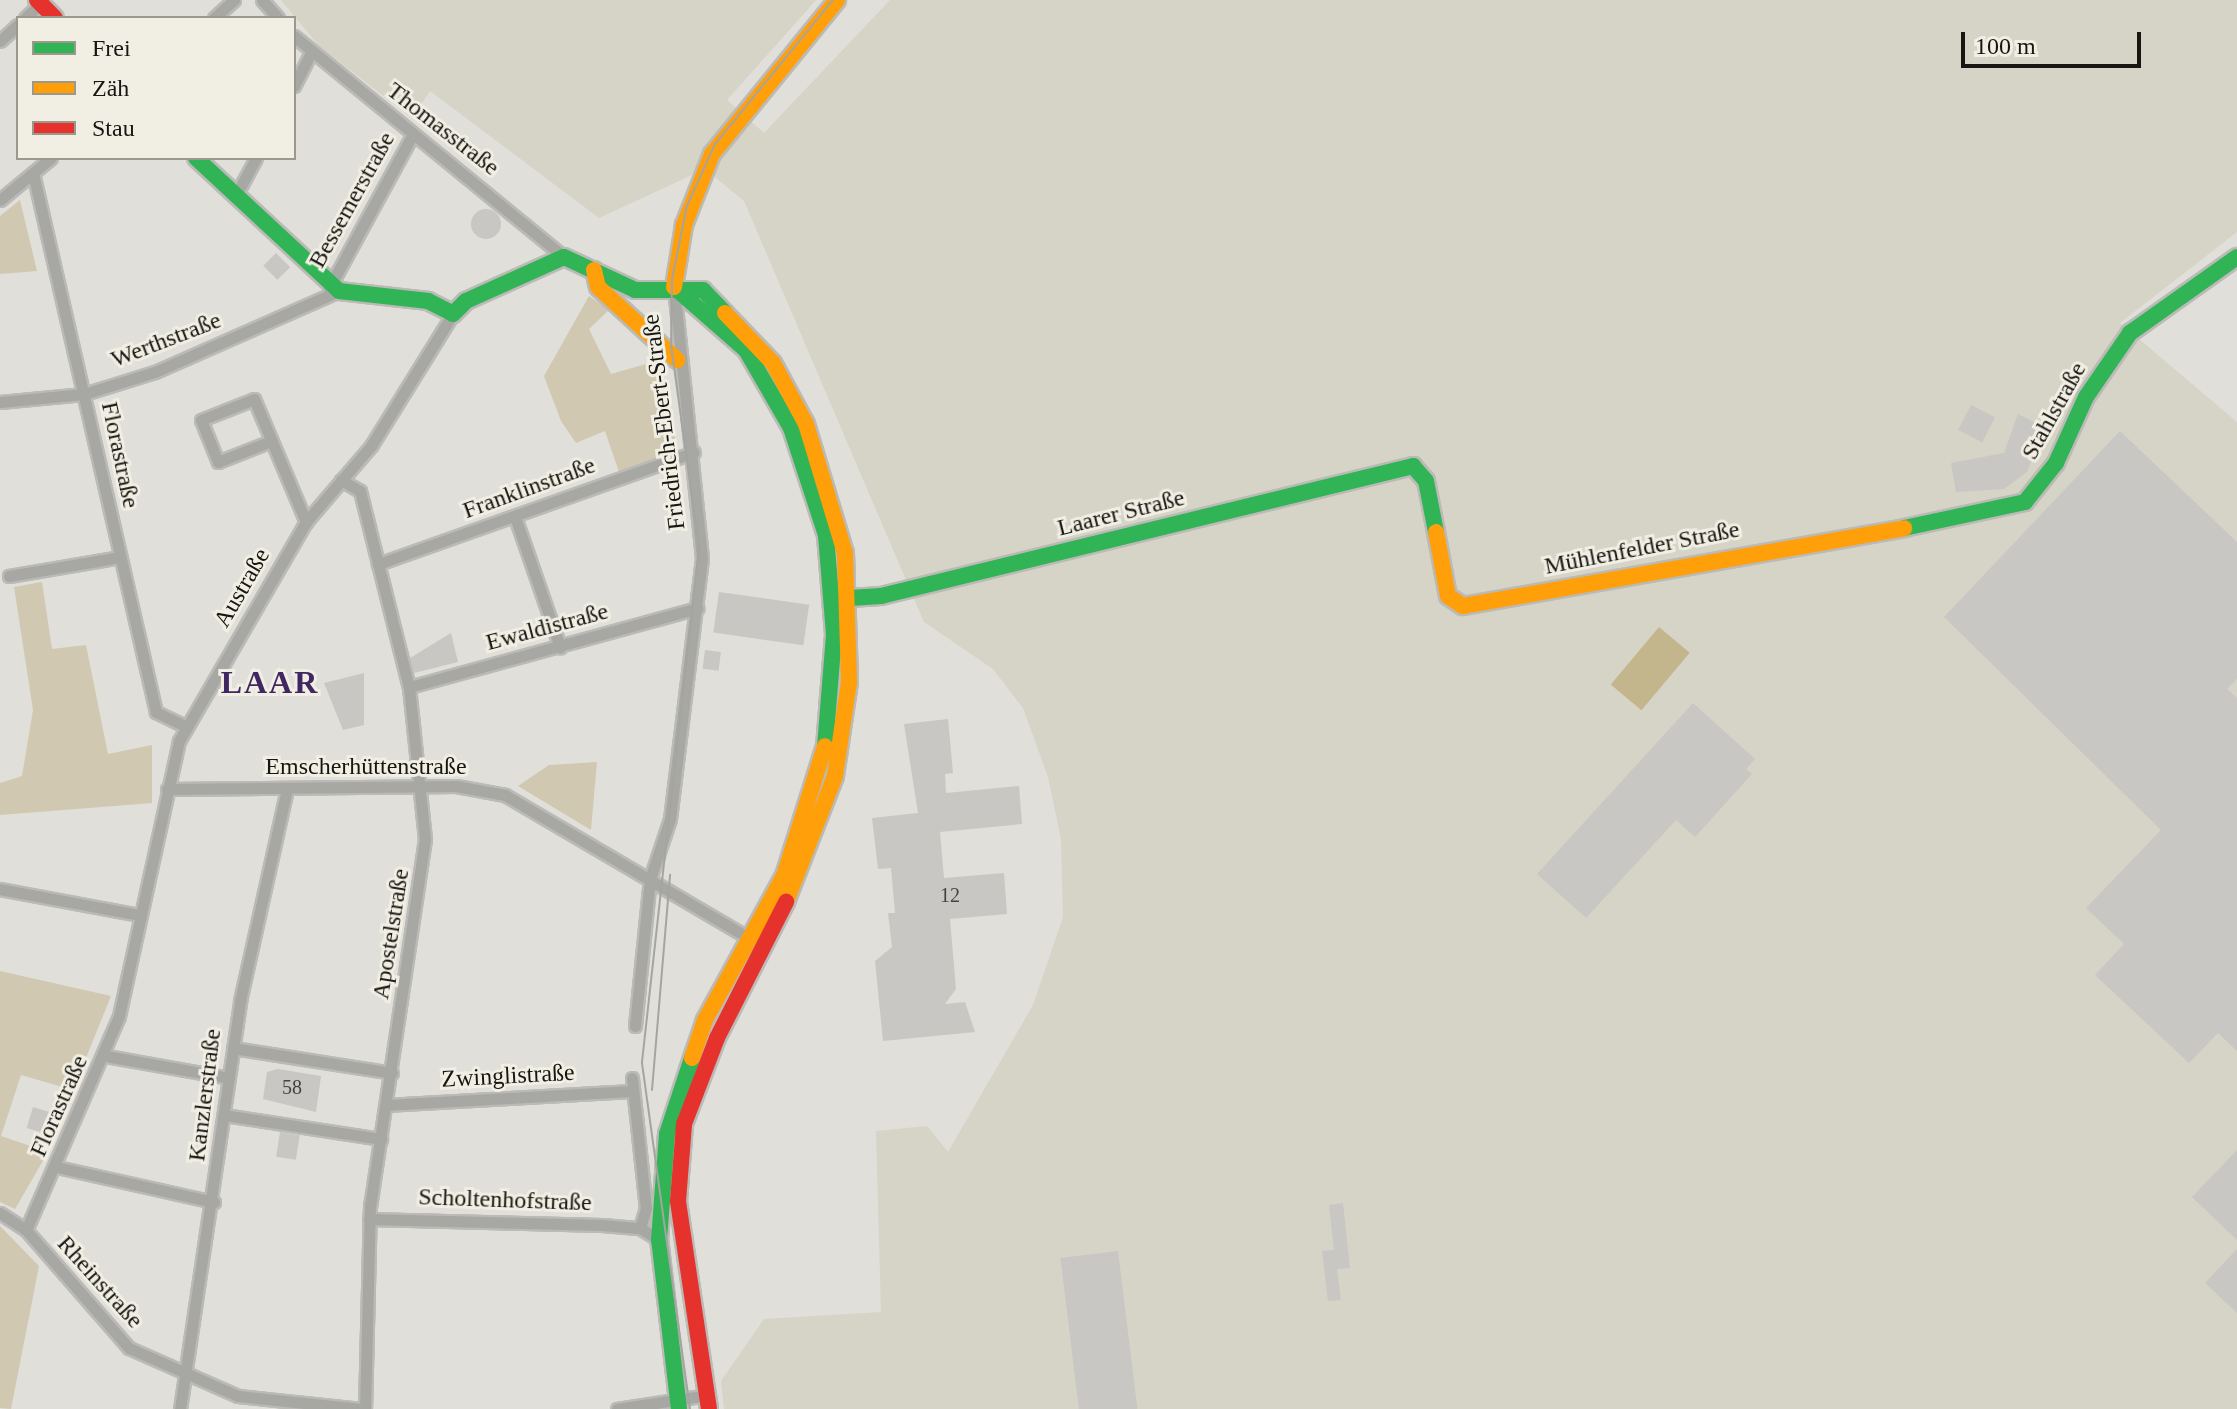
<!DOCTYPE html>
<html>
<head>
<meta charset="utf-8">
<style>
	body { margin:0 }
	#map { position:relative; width:2237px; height:1409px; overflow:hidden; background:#e0dfda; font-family:Georgia,serif }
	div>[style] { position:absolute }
	.built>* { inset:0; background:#d6d3c7 }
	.green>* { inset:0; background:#d0c8b0 }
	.water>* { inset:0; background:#c3b58c; transform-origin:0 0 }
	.building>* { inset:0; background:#c8c7c3; transform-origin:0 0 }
	.round { border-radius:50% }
	.roads { filter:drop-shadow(2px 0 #bbbab7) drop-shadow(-2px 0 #bbbab7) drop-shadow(0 2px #bbbab7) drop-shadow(0 -2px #bbbab7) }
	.street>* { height:11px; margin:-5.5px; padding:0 5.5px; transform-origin:5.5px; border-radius:5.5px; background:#a7a7a4 }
	.fast>* { height:16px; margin:-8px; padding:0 8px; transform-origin:8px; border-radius:8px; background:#30b455 }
	.slow>* { height:16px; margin:-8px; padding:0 8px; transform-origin:8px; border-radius:8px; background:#ff9f0a }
	.jam>* { height:16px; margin:-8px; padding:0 8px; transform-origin:8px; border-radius:8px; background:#e5322d }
	.tram>* { height:2px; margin:-1px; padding:0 1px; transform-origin:1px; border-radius:1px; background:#a4a4a0 }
	span { translate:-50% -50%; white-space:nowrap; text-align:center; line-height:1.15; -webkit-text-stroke:6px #f1eee3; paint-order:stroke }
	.number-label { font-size:20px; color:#44433f }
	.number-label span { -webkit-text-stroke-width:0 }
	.street-label { font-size:24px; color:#171612 }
	.district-label { font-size:32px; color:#402761; font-weight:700; letter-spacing:2px }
	.legend { position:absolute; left:16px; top:16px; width:280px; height:144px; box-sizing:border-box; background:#f1eee3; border:2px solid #9a988f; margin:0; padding:10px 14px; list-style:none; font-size:24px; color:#171612 }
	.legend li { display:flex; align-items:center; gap:16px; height:40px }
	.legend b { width:40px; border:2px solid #9a988f }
	.scale { position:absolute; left:1961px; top:32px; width:180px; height:36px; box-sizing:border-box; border:4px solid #171612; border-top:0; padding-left:10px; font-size:24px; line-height:28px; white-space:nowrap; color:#171612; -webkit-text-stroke:6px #f1eee3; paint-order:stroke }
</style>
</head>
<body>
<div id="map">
	<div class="built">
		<div style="clip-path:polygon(281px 0,816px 0,727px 100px,764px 133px,890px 0,2237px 0,2237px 232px,2120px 323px,2237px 422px,2237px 1409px,724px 1409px,721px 1381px,764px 1319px,881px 1312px,876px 1131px,927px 1126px,948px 1152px,1033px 1005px,1063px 917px,1061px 839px,1048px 777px,1023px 708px,993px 669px,924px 622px,744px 201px,705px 169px,599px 218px,430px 91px,412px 118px,319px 46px)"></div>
	</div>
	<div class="green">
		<div style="clip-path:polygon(20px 200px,37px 271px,0 274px,0 216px)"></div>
		<div style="clip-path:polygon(589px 296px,609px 310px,589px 329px,611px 374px,660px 360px,678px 454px,619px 472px,605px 431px,576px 443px,561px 421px,544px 376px)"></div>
		<div style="clip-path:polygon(42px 582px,52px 649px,86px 645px,108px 754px,152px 745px,152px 803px,0 815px,0 783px,22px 776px,33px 710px,14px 587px)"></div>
		<div style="clip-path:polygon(597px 762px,591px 830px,518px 786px,549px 765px)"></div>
		<div style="clip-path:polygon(0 971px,111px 996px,73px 1090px,21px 1075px,1px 1136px,48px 1152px,15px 1209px,0 1202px)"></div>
		<div style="clip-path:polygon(0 1226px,39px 1266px,11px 1409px,0 1408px)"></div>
	</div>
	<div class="water">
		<div style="left:1659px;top:627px;width:40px;height:75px;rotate:40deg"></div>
	</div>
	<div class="building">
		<div class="round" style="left:471px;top:209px;width:30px;height:30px"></div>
		<div style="left:276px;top:253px;width:20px;height:18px;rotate:45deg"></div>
		<div style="left:1971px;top:405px;width:27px;height:28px;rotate:27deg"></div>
		<div style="clip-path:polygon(2018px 414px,2044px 427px,2027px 472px,2004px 489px,1956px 492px,1951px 463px,2004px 453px)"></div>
		<div style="clip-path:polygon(2120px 431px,2237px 542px,2237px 679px,2227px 689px,2237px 698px,2237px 1051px,2218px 1033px,2189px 1063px,2095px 975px,2124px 944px,2086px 908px,2161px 830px,1944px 617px)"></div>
		<div style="left:719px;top:592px;width:91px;height:41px;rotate:8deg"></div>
		<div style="clip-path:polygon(451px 633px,458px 662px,414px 673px,410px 658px)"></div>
		<div style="left:705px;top:650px;width:16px;height:19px;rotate:7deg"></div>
		<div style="clip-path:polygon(364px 673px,364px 725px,343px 730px,324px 683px)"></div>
		<div style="clip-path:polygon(1693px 703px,1755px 759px,1746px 769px,1752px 774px,1695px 837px,1676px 820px,1586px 918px,1537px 874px)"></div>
		<div style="clip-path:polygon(948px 719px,953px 773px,945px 774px,946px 793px,1019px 786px,1022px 824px,940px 832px,944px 878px,1004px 873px,1007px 914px,950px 919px,956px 989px,945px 1004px,965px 1002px,975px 1032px,883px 1041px,875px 961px,892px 947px,888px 913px,895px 913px,891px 868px,878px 869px,872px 818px,918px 813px,904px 724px)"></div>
		<div style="clip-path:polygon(278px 1069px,321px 1076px,316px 1112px,263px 1099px,267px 1072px)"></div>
		<div style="left:33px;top:1107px;width:24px;height:22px;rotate:17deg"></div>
		<div style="left:280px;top:1132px;width:20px;height:25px;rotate:9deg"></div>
		<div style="clip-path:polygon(2237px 1150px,2237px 1240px,2192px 1197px)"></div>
		<div style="clip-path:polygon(1343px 1203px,1350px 1268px,1337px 1269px,1341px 1300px,1328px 1301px,1322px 1251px,1334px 1250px,1329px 1205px)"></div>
		<div style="clip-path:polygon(2237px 1249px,2237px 1313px,2205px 1283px)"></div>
		<div style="left:1118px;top:1251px;width:159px;height:58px;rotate:83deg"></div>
	</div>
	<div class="roads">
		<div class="street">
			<div style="left:262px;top:0;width:24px;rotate:48deg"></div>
			<div style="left:25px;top:18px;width:26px;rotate:-43deg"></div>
			<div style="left:214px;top:18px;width:27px;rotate:-42deg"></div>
			<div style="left:294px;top:36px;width:349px;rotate:39.3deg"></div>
			<div style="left:0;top:41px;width:24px;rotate:-42deg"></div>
			<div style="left:294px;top:86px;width:35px;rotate:-63deg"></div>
			<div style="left:33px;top:173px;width:553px;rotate:77.15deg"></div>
			<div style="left:156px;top:712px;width:34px;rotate:26deg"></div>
			<div style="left:235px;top:197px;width:44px;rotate:-61.7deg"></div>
			<div style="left:0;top:200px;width:66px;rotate:-39.5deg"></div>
			<div style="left:329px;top:288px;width:175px;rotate:-61.4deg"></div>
			<div style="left:0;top:402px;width:84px;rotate:-5.4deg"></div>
			<div style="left:84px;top:394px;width:74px;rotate:-17.2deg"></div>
			<div style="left:155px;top:372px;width:201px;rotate:-23.8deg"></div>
			<div style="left:271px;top:441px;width:57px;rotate:158.4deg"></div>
			<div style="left:218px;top:462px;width:45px;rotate:-112deg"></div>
			<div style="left:201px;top:420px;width:57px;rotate:-21.6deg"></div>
			<div style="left:254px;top:399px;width:134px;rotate:67.1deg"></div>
			<div style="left:341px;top:480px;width:22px;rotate:30deg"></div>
			<div style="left:360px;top:491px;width:202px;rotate:76deg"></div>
			<div style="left:409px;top:687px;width:153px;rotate:84deg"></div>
			<div style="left:425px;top:839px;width:370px;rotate:98.5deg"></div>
			<div style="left:370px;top:1205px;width:204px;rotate:91.4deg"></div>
			<div style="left:515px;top:517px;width:138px;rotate:70.9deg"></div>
			<div style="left:378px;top:564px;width:335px;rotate:-19.5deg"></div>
			<div style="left:9px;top:576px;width:113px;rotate:-9.7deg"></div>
			<div style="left:409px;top:687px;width:299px;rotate:-15.3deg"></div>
			<div style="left:167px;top:789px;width:289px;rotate:-0.6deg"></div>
			<div style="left:456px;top:786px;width:50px;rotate:10.4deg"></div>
			<div style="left:505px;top:795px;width:289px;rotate:30.4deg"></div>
			<div style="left:0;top:889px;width:141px;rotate:10.6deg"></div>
			<div style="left:635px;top:1026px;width:148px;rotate:-84.2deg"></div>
			<div style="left:650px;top:879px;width:63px;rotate:-71.6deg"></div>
			<div style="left:670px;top:819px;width:263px;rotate:-83deg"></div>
			<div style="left:702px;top:558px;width:272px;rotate:-95.9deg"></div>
			<div style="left:233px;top:1048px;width:161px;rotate:8.9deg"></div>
			<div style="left:106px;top:1056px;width:125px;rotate:10.1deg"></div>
			<div style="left:632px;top:1078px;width:131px;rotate:83.9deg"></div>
			<div style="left:646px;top:1208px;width:21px;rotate:107deg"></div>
			<div style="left:387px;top:1105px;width:244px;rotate:-3.3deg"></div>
			<div style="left:224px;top:1115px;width:159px;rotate:8.7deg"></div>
			<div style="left:57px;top:1167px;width:161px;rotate:12.6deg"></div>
			<div style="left:0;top:1213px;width:31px;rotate:33deg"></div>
			<div style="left:26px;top:1230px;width:157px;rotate:48.9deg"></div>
			<div style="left:129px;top:1348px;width:119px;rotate:23.8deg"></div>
			<div style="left:238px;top:1396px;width:124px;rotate:6deg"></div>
			<div style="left:369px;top:1219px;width:233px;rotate:1.5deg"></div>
			<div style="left:602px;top:1225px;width:38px;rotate:5deg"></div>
			<div style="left:640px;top:1228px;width:22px;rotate:32deg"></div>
			<div style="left:26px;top:1230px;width:233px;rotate:-66.5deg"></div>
			<div style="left:119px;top:1016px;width:281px;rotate:-77.7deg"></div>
			<div style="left:179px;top:741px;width:253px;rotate:-59.9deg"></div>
			<div style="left:306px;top:522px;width:100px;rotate:-49.5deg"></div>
			<div style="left:371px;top:446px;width:155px;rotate:-58.2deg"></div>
			<div style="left:180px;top:1409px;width:412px;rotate:-81.6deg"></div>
			<div style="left:240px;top:1001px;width:217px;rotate:-77.5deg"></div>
			<div style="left:617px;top:1409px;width:91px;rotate:-8.8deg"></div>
		</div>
		<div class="fast">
			<div style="left:196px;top:158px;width:195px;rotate:42.9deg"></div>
			<div style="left:339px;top:291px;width:90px;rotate:6.4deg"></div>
			<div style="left:428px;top:301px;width:28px;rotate:27deg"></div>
			<div style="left:453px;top:314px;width:18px;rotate:-45deg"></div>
			<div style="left:466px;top:301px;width:107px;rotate:-24.2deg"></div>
			<div style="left:564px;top:257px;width:78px;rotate:24.9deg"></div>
			<div style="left:635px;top:290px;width:68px"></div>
			<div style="left:703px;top:290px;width:32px;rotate:46deg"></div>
			<div style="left:674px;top:287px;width:96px;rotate:41.2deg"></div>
			<div style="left:746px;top:350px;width:90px;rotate:60deg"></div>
			<div style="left:791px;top:428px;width:113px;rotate:71.9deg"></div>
			<div style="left:826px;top:535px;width:100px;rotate:85.4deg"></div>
			<div style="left:834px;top:635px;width:111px;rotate:94.6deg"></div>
			<div style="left:1904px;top:528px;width:124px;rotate:-12.1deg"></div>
			<div style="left:2025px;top:502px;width:50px;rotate:-51.5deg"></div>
			<div style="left:2056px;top:463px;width:72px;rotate:-65.6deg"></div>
			<div style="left:2086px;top:397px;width:78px;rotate:-55.5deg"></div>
			<div style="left:2130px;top:333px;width:131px;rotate:-35.4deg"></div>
			<div style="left:834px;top:599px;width:47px;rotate:-3.7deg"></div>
			<div style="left:881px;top:596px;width:548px;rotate:-13.73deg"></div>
			<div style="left:1413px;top:466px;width:20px;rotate:49deg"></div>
			<div style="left:1426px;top:481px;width:52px;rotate:78.9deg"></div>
			<div style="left:679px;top:1409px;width:170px;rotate:-96.7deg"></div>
			<div style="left:659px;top:1240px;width:106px;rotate:-85.7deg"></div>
			<div style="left:667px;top:1134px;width:80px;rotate:-71.8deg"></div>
		</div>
		<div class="slow">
			<div style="left:594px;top:270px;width:17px;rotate:77deg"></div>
			<div style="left:598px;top:287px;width:108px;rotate:42.7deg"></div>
			<div style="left:674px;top:287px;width:63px;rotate:-80.8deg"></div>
			<div style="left:684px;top:225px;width:76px;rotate:-68.5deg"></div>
			<div style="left:712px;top:154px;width:198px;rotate:-50.9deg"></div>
			<div style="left:725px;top:313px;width:69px;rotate:46.2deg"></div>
			<div style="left:773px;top:363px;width:69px;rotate:61.6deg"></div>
			<div style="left:806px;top:424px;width:135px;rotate:73.2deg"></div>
			<div style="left:845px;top:553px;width:129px;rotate:88.2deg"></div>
			<div style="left:849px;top:682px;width:95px;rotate:98.5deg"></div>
			<div style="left:835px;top:776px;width:135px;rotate:111.3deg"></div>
			<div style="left:1436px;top:532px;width:65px;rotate:79.4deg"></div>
			<div style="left:1448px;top:596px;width:18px;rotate:34deg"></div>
			<div style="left:1463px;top:606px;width:448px;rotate:-10deg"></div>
			<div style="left:692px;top:1058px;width:40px;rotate:-71.1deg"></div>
			<div style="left:705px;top:1020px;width:164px;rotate:-61.3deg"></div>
			<div style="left:784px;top:876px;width:136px;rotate:-72.5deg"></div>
		</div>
		<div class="jam">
			<div style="left:37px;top:0;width:25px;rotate:45deg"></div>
			<div style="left:709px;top:1409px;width:210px;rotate:-98.5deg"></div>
			<div style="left:678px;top:1201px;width:77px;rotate:-85.5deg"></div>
			<div style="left:684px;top:1124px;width:92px;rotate:-69deg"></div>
			<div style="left:717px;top:1038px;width:153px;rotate:-63.1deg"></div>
		</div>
	</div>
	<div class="tram">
		<div style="left:652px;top:1090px;width:216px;rotate:-85.2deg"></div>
		<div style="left:690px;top:1409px;width:350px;rotate:-97.9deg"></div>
		<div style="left:642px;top:1062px;width:518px;rotate:-83.68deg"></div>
		<div style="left:699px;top:547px;width:203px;rotate:-97.9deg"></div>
		<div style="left:671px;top:346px;width:67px;rotate:-89.1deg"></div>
		<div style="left:672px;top:279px;width:75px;rotate:-78.4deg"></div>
		<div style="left:687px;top:206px;width:68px;rotate:-65.7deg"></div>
		<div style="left:715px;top:144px;width:186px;rotate:-50.7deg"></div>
	</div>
	<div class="number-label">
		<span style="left:950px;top:895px">12</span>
		<span style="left:292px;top:1087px">58</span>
	</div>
	<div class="street-label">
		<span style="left:443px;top:129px;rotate:38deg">Thomasstraße</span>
		<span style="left:352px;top:200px;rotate:-61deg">Bessemerstraße</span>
		<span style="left:166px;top:340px;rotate:-21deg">Werthstraße</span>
		<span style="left:2054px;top:411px;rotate:-61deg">Stahlstraße</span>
		<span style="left:664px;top:422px;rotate:-97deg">Friedrich-Ebert-Straße</span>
		<span style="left:120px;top:455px;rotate:78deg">Florastraße</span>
		<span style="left:529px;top:488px;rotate:-20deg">Franklinstraße</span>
		<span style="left:1121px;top:513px;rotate:-14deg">Laarer Straße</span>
		<span style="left:1642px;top:548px;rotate:-11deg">Mühlenfelder Straße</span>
		<span style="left:242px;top:588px;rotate:-60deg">Austraße</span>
		<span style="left:547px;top:627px;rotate:-15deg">Ewaldistraße</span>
		<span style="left:366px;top:767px">Emscherhüttenstraße</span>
		<span style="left:391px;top:934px;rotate:-81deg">Apostelstraße</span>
		<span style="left:508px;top:1076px;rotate:-3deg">Zwinglistraße</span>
		<span style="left:205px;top:1095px;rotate:-83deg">Kanzlerstraße</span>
		<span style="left:59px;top:1106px;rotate:-66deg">Florastraße</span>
		<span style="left:505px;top:1200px;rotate:2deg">Scholtenhofstraße</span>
		<span style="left:100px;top:1282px;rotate:48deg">Rheinstraße</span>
	</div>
	<div class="district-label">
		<span style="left:270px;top:682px">LAAR</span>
	</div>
	<ul class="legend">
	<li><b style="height:10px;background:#30b455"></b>Frei</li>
	<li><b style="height:10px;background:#ff9f0a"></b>Zäh</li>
	<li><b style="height:10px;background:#e5322d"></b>Stau</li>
	</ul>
	<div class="scale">100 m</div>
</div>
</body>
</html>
